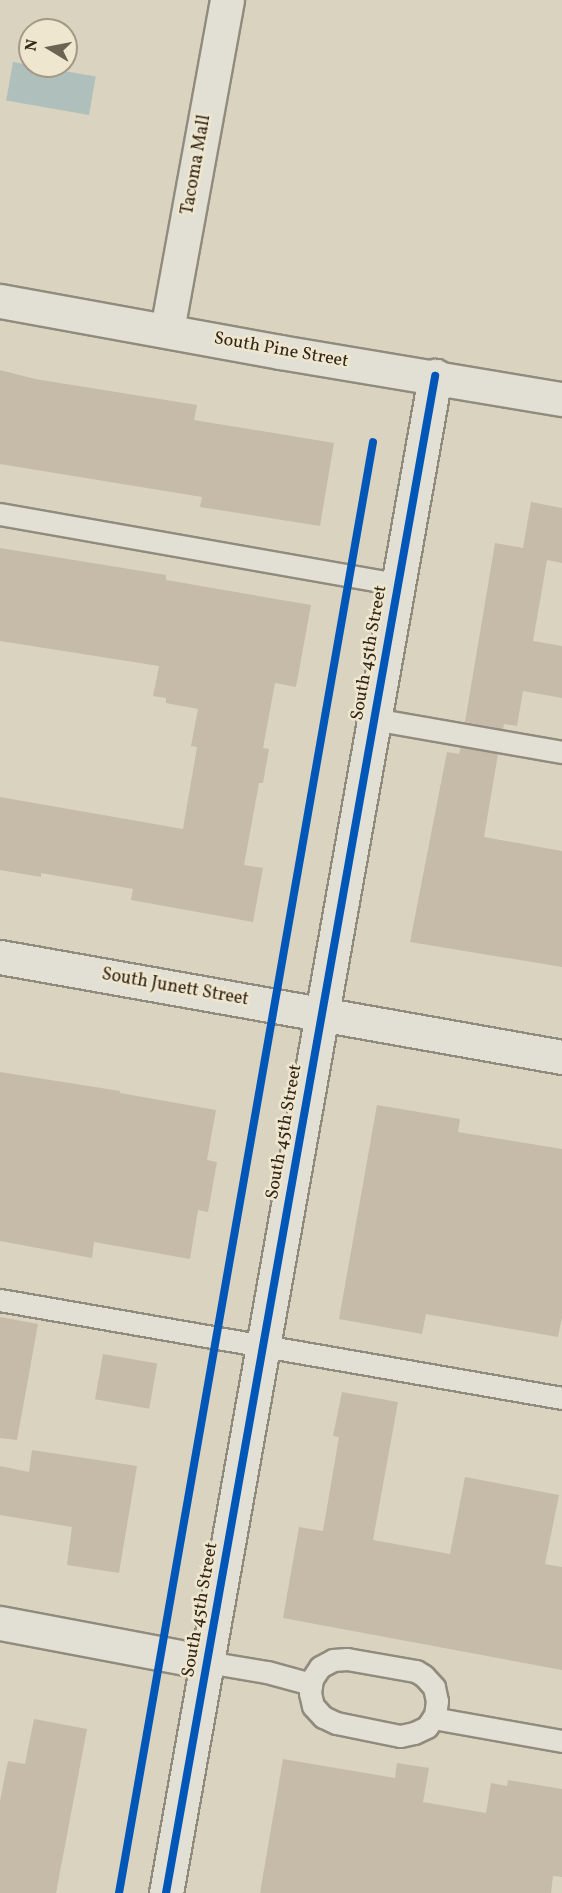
<!DOCTYPE html>
<html>
<head>
<meta charset="utf-8">
<style>
	body { margin:0 }
	#map { position:relative; width:562px; height:1893px; overflow:hidden; background:#dad3bf; font-family:Vollkorn,serif }
	div>[style] { position:absolute }
	.water>* { inset:0; background:#afbfbb; transform-origin:0 0 }
	.building>* { inset:0; background:#c6baa9; transform-origin:0 0 }
	.roads { filter:drop-shadow(2px 0 #918b7e) drop-shadow(-2px 0 #918b7e) drop-shadow(0 2px #918b7e) drop-shadow(0 -2px #918b7e) }
	.service>* { height:21px; margin:-10.5px; padding:0 10.5px; transform-origin:10.5px; border-radius:10.5px; background:#e2dfd4 }
	.minor>* { height:33px; margin:-16.5px; padding:0 16.5px; transform-origin:16.5px; border-radius:16.5px; background:#e2dfd4 }
	.secondary>* { height:33px; margin:-16.5px; padding:0 16.5px; transform-origin:16.5px; border-radius:16.5px; background:#e2dfd4 }
	.cycleway>* { height:8px; margin:-4px; padding:0 4px; transform-origin:4px; border-radius:4px; background:#0057b8 }
	span { translate:-50% -50%; white-space:nowrap; text-align:center; line-height:1.15; -webkit-text-stroke:5px #eee6ce; paint-order:stroke }
	.street-label { font-size:18px; color:#332617 }
	.north { position:absolute; left:18px; top:18px; width:60px; height:60px; box-sizing:border-box; background:#eee6ce; border:2px solid #a39985; border-radius:50%; rotate:280deg; font-size:16px; font-weight:700; line-height:24px; text-align:center; color:#332617 }
	.north::after { content:''; display:block; margin:auto; width:21px; height:27px; background:#6d6352; clip-path:polygon(50% 0,100% 100%,50% 72%,0 100%) }
</style>
</head>
<body>
<div id="map">
	<div class="water">
		<div style="left:13px;top:62px;width:84px;height:39px;rotate:10deg"></div>
	</div>
	<div class="building">
		<div style="clip-path:polygon(0 370px,35px 379px,197px 405px,194px 420px,334px 443px,320px 526px,200px 507px,202px 497px,0 464px)"></div>
		<div style="clip-path:polygon(531px 502px,562px 508px,562px 563px,547px 560px,533px 641px,562px 646px,562px 698px,523px 691px,517px 726px,504px 724px,503px 729px,465px 722px,495px 543px,523px 548px)"></div>
		<div style="clip-path:polygon(0 548px,166px 575px,166px 580px,311px 605px,296px 687px,275px 683px,263px 748px,269px 749px,263px 783px,259px 783px,244px 865px,263px 868px,253px 922px,131px 900px,133px 889px,41px 873px,41px 877px,0 870px,0 797px,183px 829px,197px 747px,191px 746px,198px 709px,166px 703px,166px 698px,153px 696px,159px 666px,0 641px)"></div>
		<div style="clip-path:polygon(461px 747px,498px 754px,484px 837px,562px 851px,562px 967px,410px 942px,447px 752px,459px 754px)"></div>
		<div style="clip-path:polygon(0 1072px,120px 1091px,120px 1093px,216px 1110px,207px 1160px,217px 1162px,208px 1212px,198px 1210px,190px 1259px,94px 1242px,92px 1258px,0 1241px)"></div>
		<div style="clip-path:polygon(377px 1105px,460px 1119px,458px 1132px,562px 1149px,562px 1317px,558px 1337px,426px 1314px,422px 1334px,339px 1319px)"></div>
		<div style="clip-path:polygon(0 1317px,38px 1324px,17px 1440px,0 1438px)"></div>
		<div style="left:103px;top:1354px;width:55px;height:46px;rotate:10deg"></div>
		<div style="clip-path:polygon(342px 1392px,398px 1402px,373px 1540px,450px 1554px,465px 1477px,559px 1495px,545px 1564px,562px 1567px,562px 1670px,283px 1618px,299px 1527px,323px 1531px,339px 1437px,333px 1436px)"></div>
		<div style="clip-path:polygon(32px 1450px,137px 1466px,119px 1573px,67px 1565px,72px 1527px,0 1515px,0 1466px,29px 1472px)"></div>
		<div style="clip-path:polygon(34px 1719px,87px 1729px,56px 1893px,0 1893px,0 1801px,8px 1761px,25px 1764px)"></div>
		<div style="clip-path:polygon(283px 1759px,395px 1778px,397px 1763px,429px 1768px,423px 1802px,486px 1813px,491px 1783px,507px 1786px,508px 1780px,562px 1789px,562px 1877px,553px 1876px,551px 1893px,260px 1893px)"></div>
	</div>
	<div class="roads">
		<div class="service">
			<div style="left:0;top:514px;width:404px;rotate:10deg"></div>
			<div style="left:373px;top:719px;width:192px;rotate:9.9deg"></div>
			<div style="left:0;top:1300px;width:570px;rotate:9.89deg"></div>
			<div style="left:347px;top:1659px;width:70px;rotate:9.9deg"></div>
			<div style="left:416px;top:1671px;width:9px;rotate:32deg"></div>
			<div style="left:424px;top:1676px;width:15px;rotate:48deg"></div>
			<div style="left:434px;top:1687px;width:14px;rotate:78deg"></div>
			<div style="left:437px;top:1701px;width:14px;rotate:98deg"></div>
			<div style="left:435px;top:1715px;width:14px;rotate:124deg"></div>
			<div style="left:427px;top:1727px;width:14px;rotate:155deg"></div>
			<div style="left:414px;top:1733px;width:14px;rotate:168deg"></div>
			<div style="left:400px;top:1736px;width:65px;rotate:-168.5deg"></div>
			<div style="left:336px;top:1723px;width:14px;rotate:-155deg"></div>
			<div style="left:323px;top:1717px;width:15px;rotate:-132deg"></div>
			<div style="left:313px;top:1706px;width:13px;rotate:-103deg"></div>
			<div style="left:310px;top:1693px;width:14px;rotate:-82deg"></div>
			<div style="left:312px;top:1679px;width:14px;rotate:-56deg"></div>
			<div style="left:320px;top:1667px;width:15px;rotate:-28deg"></div>
			<div style="left:333px;top:1660px;width:14px;rotate:-4deg"></div>
			<div style="left:207px;top:1662px;width:61px;rotate:9.5deg"></div>
			<div style="left:267px;top:1672px;width:46px;rotate:15.3deg"></div>
			<div style="left:433px;top:1718px;width:131px;rotate:10.1deg"></div>
		</div>
		<div class="minor">
			<div style="left:167px;top:330px;width:335px;rotate:-79.7deg"></div>
			<div style="left:0;top:957px;width:571px;rotate:10.09deg"></div>
			<div style="left:0;top:1623px;width:211px;rotate:10.7deg"></div>
			<div style="left:166px;top:1893px;width:1541px;rotate:-79.94deg"></div>
		</div>
		<div class="secondary">
			<div style="left:0;top:301px;width:285px;rotate:10.3deg"></div>
			<div style="left:280px;top:352px;width:286px;rotate:9.5deg"></div>
		</div>
	</div>
	<div class="cycleway">
		<div style="left:119px;top:1893px;width:1473px;rotate:-80.07deg"></div>
		<div style="left:166px;top:1893px;width:1541px;rotate:-79.94deg"></div>
	</div>
	<div class="street-label">
		<span style="left:197px;top:165px;rotate:-80deg">Tacoma Mall</span>
		<span style="left:281px;top:351px;rotate:10deg">South Pine Street</span>
		<span style="left:370px;top:653px;rotate:-80deg">South 45th Street</span>
		<span style="left:175px;top:988px;rotate:10deg">South Junett Street</span>
		<span style="left:285px;top:1132px;rotate:-80deg">South 45th Street</span>
		<span style="left:201px;top:1610px;rotate:-80deg">South 45th Street</span>
	</div>
	<div class="north">N</div>
</div>
</body>
</html>
